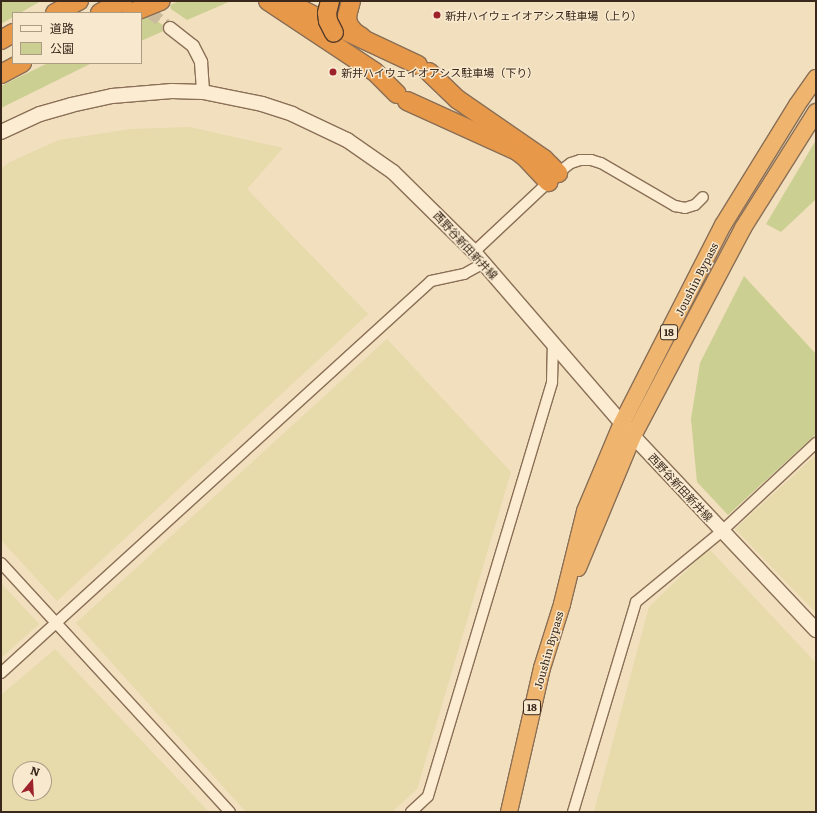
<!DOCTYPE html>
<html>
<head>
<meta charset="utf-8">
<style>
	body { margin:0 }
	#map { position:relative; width:817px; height:813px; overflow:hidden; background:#f1dfbe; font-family:Literata,"Noto Sans JP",serif }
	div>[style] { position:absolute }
	.farmland>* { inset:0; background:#e7daab }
	.green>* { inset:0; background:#cccf92 }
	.tertiary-tunnel>* { height:12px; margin-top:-6px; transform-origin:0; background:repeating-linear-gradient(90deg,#ccba9d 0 12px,transparent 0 18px) }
	.roads { filter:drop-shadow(1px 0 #8a6f56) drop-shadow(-1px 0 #8a6f56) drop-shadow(0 1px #8a6f56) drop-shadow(0 -1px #8a6f56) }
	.minor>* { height:10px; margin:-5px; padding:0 5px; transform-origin:5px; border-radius:5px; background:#fbecd2 }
	.tertiary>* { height:12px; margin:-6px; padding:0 6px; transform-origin:6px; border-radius:6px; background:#fbecd2 }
	.secondary>* { height:14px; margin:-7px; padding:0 7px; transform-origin:7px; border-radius:7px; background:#fbecd2 }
	.trunk>* { height:16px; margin:-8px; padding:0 8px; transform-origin:8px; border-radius:8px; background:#efb56e }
	.motorway>* { height:18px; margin:-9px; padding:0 9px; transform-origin:9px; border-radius:9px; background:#e79848 }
	.bridges { filter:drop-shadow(1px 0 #573d2b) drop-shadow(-1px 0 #573d2b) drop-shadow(0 1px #573d2b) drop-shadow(0 -1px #573d2b) }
	.motorway-bridge>* { height:18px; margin:-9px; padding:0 9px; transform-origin:9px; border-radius:9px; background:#e79848 }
	.dots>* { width:11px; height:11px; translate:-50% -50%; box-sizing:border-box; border:2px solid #f8e9ce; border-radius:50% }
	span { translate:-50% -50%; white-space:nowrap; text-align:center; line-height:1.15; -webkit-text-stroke:3px #f8e9ce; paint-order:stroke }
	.shield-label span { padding:1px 3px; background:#f8e9ce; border:1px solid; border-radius:3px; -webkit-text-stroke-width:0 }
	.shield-label { font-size:10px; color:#39281b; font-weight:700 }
	.poi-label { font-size:11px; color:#39281b }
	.left { translate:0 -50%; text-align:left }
	.street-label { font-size:11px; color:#39281b }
	.frame { position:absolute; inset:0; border:2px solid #39281b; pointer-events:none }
	.legend { position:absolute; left:12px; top:12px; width:130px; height:52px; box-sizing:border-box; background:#f8e9ce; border:1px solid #ac9c86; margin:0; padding:5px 7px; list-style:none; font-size:12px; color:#39281b }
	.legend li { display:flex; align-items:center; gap:8px; height:20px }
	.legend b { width:20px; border:1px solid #ac9c86 }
	.north { position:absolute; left:12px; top:761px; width:40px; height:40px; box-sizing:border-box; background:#f8e9ce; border:1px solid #ac9c86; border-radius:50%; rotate:18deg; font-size:11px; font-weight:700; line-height:16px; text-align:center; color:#39281b }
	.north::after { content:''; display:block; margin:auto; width:14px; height:18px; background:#9d222a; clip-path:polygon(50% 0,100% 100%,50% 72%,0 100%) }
</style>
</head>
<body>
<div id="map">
	<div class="farmland">
		<div style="clip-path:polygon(190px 127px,283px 148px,247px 189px,368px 314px,57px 601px,1px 540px,1px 169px,10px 162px,59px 140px,131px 129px)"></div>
		<div style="clip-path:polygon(387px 339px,511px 472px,417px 789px,392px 812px,246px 812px,76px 623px)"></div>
		<div style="clip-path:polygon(816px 455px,816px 613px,735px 529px)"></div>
		<div style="clip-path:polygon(709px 549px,816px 663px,816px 812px,594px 812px,649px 607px)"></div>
		<div style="clip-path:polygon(1px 583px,39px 624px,1px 658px)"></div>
		<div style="clip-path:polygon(evenodd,55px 649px,209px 812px,1px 812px,1px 695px,55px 649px,20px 769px,44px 769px,44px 793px,20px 793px,20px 769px)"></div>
	</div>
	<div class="green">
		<div style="clip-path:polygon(3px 1px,41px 1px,20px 13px,13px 13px,13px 17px,1px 24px,1px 2px)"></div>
		<div style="clip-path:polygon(179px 1px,231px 1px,187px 20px,171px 9px,170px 5px)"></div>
		<div style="clip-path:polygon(148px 14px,168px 29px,141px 41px,141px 17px)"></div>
		<div style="clip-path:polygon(48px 63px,92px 63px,1px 108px,1px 86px)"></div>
		<div style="clip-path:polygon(816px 140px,816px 199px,781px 232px,766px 224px)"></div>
		<div style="clip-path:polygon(744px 276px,816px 354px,816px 434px,728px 515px,697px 482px,691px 419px,700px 363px)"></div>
	</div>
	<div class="tertiary-tunnel">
		<div style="left:136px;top:1px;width:43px;rotate:38.5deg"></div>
	</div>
	<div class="roads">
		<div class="minor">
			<div style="left:474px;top:252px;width:115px;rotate:-43.2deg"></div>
			<div style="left:558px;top:173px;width:16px;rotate:-38deg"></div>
			<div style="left:571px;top:163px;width:9px;rotate:-18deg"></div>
			<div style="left:580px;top:160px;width:11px"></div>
			<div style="left:591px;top:160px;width:10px;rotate:17deg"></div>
			<div style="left:601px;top:163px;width:86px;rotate:30.2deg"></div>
			<div style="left:675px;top:206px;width:10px;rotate:11deg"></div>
			<div style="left:685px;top:208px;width:10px;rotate:-17deg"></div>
			<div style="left:695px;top:205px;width:11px;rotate:-45deg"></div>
			<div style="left:1px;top:563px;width:338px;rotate:47.4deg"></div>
			<div style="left:1px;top:673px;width:582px;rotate:-42.35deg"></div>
			<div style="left:431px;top:281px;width:34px;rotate:-12deg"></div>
			<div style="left:464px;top:274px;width:23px;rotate:-29deg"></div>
			<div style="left:411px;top:812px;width:23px;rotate:-43deg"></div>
			<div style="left:428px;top:796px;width:432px;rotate:-73.3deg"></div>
			<div style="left:552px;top:382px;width:41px;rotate:-88.6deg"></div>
			<div style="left:573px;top:812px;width:219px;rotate:-73.3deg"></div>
			<div style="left:636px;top:602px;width:112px;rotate:-39.5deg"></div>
			<div style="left:722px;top:531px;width:129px;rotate:-43.1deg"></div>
		</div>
		<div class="tertiary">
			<div style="left:170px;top:28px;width:29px;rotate:38deg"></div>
			<div style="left:193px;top:46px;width:18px;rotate:63deg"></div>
			<div style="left:201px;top:62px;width:30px;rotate:86deg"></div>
		</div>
		<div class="secondary">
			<div style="left:1px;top:132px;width:43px;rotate:-24.8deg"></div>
			<div style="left:40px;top:114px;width:32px;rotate:-16deg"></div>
			<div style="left:71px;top:105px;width:42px;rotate:-12.4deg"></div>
			<div style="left:112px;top:96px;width:60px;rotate:-4.8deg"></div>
			<div style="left:172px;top:91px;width:31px;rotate:2deg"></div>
			<div style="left:203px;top:92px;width:60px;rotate:11.5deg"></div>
			<div style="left:262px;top:104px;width:32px;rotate:18deg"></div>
			<div style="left:292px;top:114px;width:61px;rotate:25.3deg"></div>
			<div style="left:347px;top:140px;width:56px;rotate:34.8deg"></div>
			<div style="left:393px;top:172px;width:114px;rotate:44.6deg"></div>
			<div style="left:474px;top:252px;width:243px;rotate:49.2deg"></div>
			<div style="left:633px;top:436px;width:267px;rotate:46.7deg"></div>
		</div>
		<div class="trunk">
			<div style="left:578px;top:568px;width:143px;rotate:-67.4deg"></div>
			<div style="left:633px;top:436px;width:235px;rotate:-62.1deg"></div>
			<div style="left:743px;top:228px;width:137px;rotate:-57.8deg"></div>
			<div style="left:509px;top:812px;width:148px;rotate:-77.1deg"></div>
			<div style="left:542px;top:668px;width:67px;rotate:-72.6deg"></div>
			<div style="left:562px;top:604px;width:96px;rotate:-76.1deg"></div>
			<div style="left:585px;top:511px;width:95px;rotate:-67.2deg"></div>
			<div style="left:622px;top:423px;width:222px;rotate:-63deg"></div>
			<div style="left:723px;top:225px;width:141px;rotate:-58.3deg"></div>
			<div style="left:797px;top:105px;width:33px;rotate:-55deg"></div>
		</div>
		<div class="motorway">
			<div style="left:268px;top:1px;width:128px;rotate:33.6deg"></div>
			<div style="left:375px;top:72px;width:31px;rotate:45deg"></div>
			<div style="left:351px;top:1px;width:16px;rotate:105deg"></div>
			<div style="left:347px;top:16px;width:8px;rotate:83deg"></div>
			<div style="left:348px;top:24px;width:10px;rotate:53deg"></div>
			<div style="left:354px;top:32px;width:9px;rotate:32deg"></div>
			<div style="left:291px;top:4px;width:33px;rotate:27deg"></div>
			<div style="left:320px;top:19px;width:108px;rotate:25.1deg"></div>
			<div style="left:55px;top:13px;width:27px;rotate:-27deg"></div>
			<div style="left:100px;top:13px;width:26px;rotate:-28deg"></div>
			<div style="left:131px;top:13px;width:32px;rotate:-22deg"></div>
			<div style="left:1px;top:40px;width:14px;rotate:-30deg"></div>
			<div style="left:429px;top:72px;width:39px;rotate:44deg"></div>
			<div style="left:457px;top:99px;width:106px;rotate:34.6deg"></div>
			<div style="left:544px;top:159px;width:20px;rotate:45deg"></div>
			<div style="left:1px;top:74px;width:24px;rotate:-28deg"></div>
			<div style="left:407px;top:101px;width:121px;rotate:24.4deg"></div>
			<div style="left:517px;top:151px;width:11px;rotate:38deg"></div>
			<div style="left:526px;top:158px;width:33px;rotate:47deg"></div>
		</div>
	</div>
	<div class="bridges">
		<div class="motorway-bridge">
			<div style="left:330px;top:1px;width:12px;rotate:104deg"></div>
			<div style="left:327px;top:13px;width:8px;rotate:83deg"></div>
			<div style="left:328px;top:21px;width:13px;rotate:63deg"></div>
		</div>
	</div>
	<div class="dots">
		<div style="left:437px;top:15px;background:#9d222a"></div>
		<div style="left:333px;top:72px;background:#9d222a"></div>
	</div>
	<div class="shield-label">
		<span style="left:669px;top:332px">18</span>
		<span style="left:532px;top:707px">18</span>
	</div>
	<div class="poi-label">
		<span class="left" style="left:445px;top:15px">新井ハイウェイオアシス駐車場（上り）</span>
		<span class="left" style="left:341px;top:72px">新井ハイウェイオアシス駐車場（下り）</span>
	</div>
	<div class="street-label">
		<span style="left:466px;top:245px;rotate:47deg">西野谷新田新井線</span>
		<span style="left:696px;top:279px;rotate:-63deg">Joushin Bypass</span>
		<span style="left:681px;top:487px;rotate:47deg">西野谷新田新井線</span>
		<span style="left:548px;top:650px;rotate:-74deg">Joushin Bypass</span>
	</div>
	<div class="frame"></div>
	<ul class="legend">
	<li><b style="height:5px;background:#fbecd2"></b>道路</li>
	<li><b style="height:11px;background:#cccf92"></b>公園</li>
	</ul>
	<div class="north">N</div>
</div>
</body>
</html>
